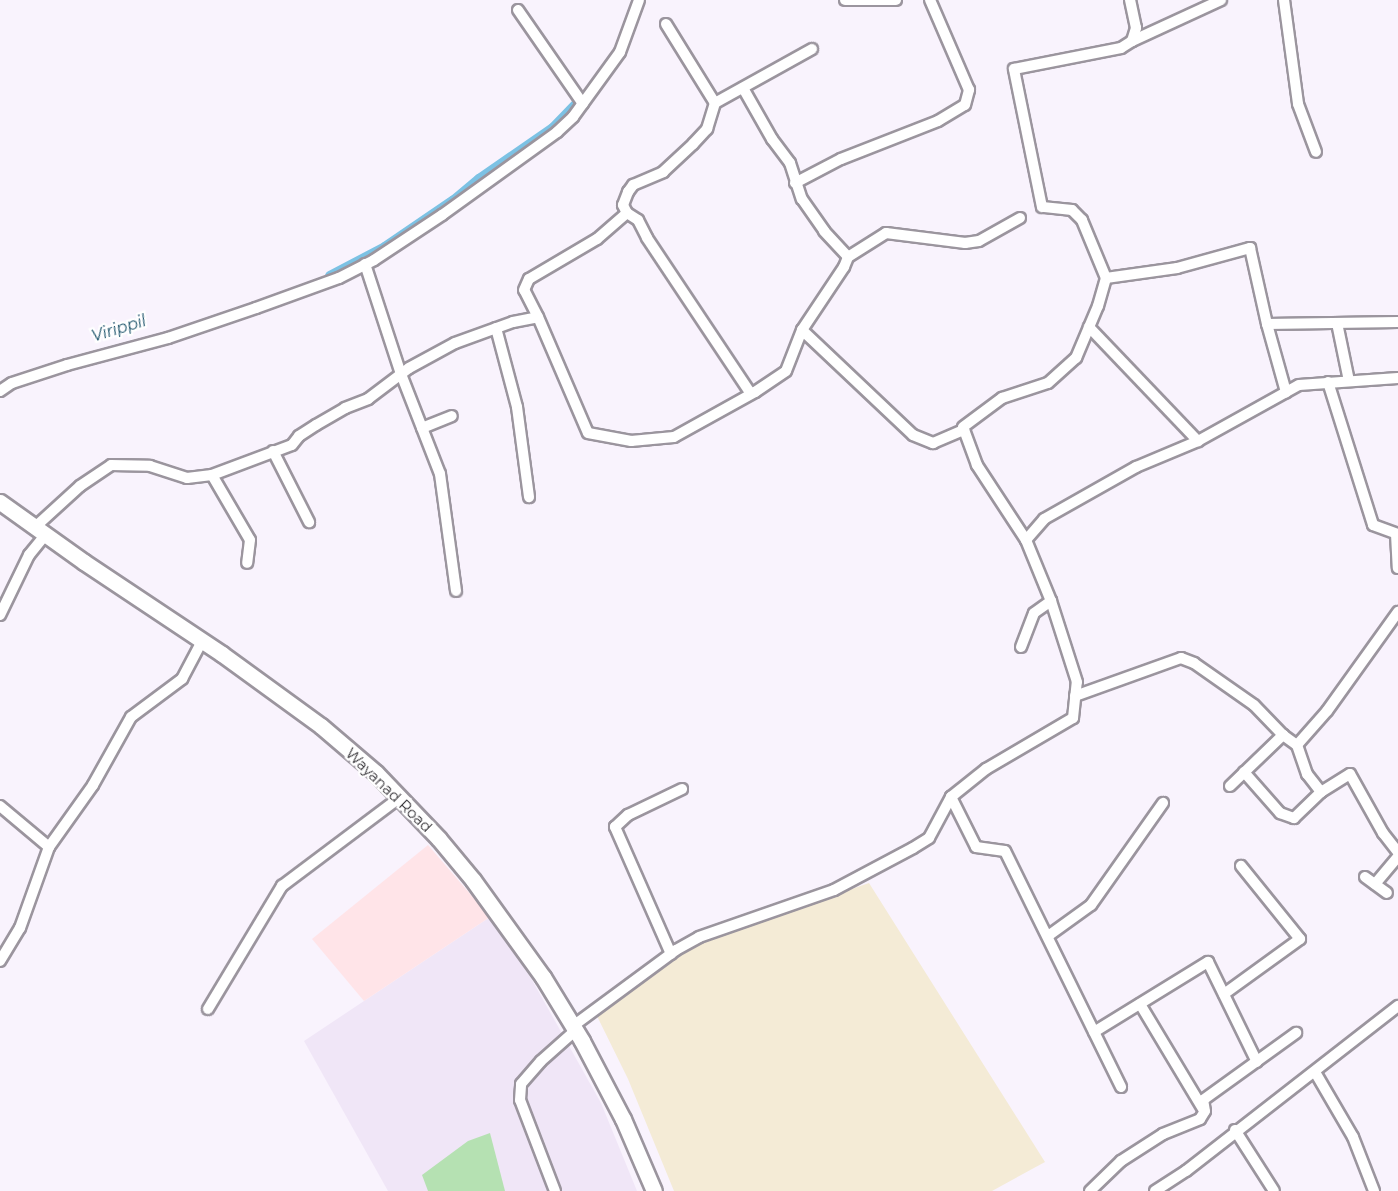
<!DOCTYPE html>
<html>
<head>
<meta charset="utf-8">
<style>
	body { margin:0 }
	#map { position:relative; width:1398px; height:1191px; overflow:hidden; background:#f9f3fd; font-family:Montserrat,sans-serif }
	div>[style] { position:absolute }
	.built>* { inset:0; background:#f0e6f7 }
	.industrial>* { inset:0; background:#ffe4e8 }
	.medical>* { inset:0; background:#f4ebd6 }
	.green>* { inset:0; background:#b5e1b2 }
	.canal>* { height:10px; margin:-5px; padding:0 5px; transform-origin:5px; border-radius:5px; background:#7cc2e4 }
	.roads { filter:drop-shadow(2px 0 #9b959e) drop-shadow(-2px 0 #9b959e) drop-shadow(0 2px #9b959e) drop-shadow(0 -2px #9b959e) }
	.minor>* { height:10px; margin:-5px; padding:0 5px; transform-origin:5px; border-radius:5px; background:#fff }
	.highway>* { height:15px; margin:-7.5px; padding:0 7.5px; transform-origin:7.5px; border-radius:7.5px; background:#fff }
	span { translate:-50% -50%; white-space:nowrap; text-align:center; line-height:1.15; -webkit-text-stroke:4.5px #fff; paint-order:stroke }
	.street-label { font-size:15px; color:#38363a }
	.water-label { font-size:16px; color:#1a5169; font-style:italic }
</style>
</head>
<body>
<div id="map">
	<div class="built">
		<div style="clip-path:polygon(490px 917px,532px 980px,601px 1103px,637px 1191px,388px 1191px,304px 1041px)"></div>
	</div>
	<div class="industrial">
		<div style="clip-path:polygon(428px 845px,490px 917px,364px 1001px,312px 939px)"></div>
	</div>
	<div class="medical">
		<div style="clip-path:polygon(869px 883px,1045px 1162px,992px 1191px,674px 1191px,628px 1079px,596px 1014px,693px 944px)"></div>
	</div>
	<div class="green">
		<div style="clip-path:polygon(490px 1133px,505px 1191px,428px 1191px,422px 1175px,468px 1141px)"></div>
	</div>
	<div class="canal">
		<div style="left:330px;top:276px;width:62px;rotate:-27.8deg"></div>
		<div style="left:385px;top:247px;width:83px;rotate:-34.3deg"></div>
		<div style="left:454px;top:200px;width:33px;rotate:-40deg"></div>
		<div style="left:479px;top:179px;width:90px;rotate:-34.6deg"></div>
		<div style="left:553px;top:128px;width:32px;rotate:-46deg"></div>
	</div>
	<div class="roads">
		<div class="minor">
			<div style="left:845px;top:0;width:51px"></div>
			<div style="left:1284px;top:0;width:105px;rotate:82.3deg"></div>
			<div style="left:1298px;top:104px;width:51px;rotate:69.4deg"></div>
			<div style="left:518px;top:10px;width:114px;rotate:55.3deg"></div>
			<div style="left:666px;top:24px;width:93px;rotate:58.2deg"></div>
			<div style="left:1132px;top:41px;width:98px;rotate:-24.7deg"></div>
			<div style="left:743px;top:88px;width:59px;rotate:60.4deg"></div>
			<div style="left:772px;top:139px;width:30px;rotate:53deg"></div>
			<div style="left:790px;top:163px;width:38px;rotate:72deg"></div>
			<div style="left:802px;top:199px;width:39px;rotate:55deg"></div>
			<div style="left:824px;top:231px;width:35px;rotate:47deg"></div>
			<div style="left:795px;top:183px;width:52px;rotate:-27.6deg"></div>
			<div style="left:841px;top:159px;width:104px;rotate:-21.4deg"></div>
			<div style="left:938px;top:121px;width:31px;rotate:-31deg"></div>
			<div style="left:965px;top:105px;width:16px;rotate:-75deg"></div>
			<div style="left:969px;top:90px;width:98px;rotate:-113.4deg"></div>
			<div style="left:627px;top:213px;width:9px;rotate:-117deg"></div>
			<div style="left:623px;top:205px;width:14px;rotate:-69deg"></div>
			<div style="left:628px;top:192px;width:9px;rotate:-54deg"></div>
			<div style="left:633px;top:185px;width:33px;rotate:-23deg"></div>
			<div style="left:663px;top:172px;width:41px;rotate:-43deg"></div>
			<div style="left:693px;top:144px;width:21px;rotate:-47deg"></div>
			<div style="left:707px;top:129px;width:27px;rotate:-73deg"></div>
			<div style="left:715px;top:103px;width:111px;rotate:-29.1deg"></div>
			<div style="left:365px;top:264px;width:116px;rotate:71.9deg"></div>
			<div style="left:401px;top:374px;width:107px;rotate:68.7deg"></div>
			<div style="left:440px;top:474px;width:118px;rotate:82.2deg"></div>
			<div style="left:1106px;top:278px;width:72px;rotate:-8deg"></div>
			<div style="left:1177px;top:268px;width:76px;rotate:-15.3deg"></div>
			<div style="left:1250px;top:248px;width:78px;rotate:77.4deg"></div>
			<div style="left:1267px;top:324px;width:131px;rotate:-0.9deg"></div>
			<div style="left:538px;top:317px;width:126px;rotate:66.7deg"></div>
			<div style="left:588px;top:433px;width:44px;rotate:10.5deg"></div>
			<div style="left:631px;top:441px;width:43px;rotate:-5.3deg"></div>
			<div style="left:674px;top:437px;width:93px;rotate:-29.1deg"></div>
			<div style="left:755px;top:392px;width:37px;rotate:-34deg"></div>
			<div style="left:786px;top:371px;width:44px;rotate:-68.7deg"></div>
			<div style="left:802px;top:330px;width:76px;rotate:-56.3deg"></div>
			<div style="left:844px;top:267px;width:11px;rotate:-68deg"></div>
			<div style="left:848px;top:257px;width:45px;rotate:-32.3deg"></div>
			<div style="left:886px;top:233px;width:80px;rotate:7.2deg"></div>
			<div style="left:965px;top:243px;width:14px;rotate:-8deg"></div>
			<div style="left:979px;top:241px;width:47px;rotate:-29.3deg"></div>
			<div style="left:1337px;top:323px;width:59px;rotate:78.3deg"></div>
			<div style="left:1267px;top:324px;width:71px;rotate:74.4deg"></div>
			<div style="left:1089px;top:327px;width:158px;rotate:46.3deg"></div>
			<div style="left:496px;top:328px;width:82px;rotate:75.1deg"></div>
			<div style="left:517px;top:407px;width:91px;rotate:82.4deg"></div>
			<div style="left:802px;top:330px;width:153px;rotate:43.4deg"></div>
			<div style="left:913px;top:435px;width:22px;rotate:22deg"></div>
			<div style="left:933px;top:443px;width:34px;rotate:-23deg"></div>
			<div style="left:1328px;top:382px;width:150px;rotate:72.5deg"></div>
			<div style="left:1373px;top:525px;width:27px;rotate:20deg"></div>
			<div style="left:0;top:391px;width:14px;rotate:-34deg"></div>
			<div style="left:12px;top:383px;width:58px;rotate:-18.1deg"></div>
			<div style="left:67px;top:365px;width:105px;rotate:-15deg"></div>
			<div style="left:168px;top:338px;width:93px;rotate:-18.8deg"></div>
			<div style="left:256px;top:308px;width:88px;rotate:-19.9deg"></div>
			<div style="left:339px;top:278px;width:39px;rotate:-27deg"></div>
			<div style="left:374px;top:260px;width:82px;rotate:-33.5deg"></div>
			<div style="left:442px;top:215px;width:142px;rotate:-35.8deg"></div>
			<div style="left:557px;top:132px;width:22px;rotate:-43deg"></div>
			<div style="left:573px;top:117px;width:80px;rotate:-54.1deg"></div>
			<div style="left:620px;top:52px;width:55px;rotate:-69.9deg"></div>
			<div style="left:422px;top:428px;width:32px;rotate:-22deg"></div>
			<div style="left:273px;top:451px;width:80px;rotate:63.1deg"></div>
			<div style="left:212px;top:475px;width:75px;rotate:59.7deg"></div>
			<div style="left:250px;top:540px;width:23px;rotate:97deg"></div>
			<div style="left:34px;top:528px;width:62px;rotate:-42.4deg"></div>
			<div style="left:80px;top:486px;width:37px;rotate:-34deg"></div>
			<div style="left:111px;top:465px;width:39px;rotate:1deg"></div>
			<div style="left:150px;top:466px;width:39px;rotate:18deg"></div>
			<div style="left:187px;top:478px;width:25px;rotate:-7deg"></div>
			<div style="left:212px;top:475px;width:85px;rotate:-20.6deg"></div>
			<div style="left:292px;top:445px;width:11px;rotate:-52deg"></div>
			<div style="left:299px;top:436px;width:20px;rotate:-33deg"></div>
			<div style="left:316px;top:425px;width:34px;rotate:-30deg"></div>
			<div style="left:345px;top:408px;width:25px;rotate:-21deg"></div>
			<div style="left:368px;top:399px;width:51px;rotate:-37.1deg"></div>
			<div style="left:409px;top:368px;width:52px;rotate:-28.5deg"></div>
			<div style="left:455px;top:343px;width:62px;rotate:-19.9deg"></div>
			<div style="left:513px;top:322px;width:25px;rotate:-11deg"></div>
			<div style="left:538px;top:317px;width:30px;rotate:-117deg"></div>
			<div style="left:524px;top:290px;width:12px;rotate:-66deg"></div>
			<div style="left:529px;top:279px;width:79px;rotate:-30.5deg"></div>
			<div style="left:597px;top:239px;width:40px;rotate:-41deg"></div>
			<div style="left:627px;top:213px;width:13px;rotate:32deg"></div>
			<div style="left:638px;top:220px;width:20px;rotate:63deg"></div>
			<div style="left:647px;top:238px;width:187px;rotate:56.3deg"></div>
			<div style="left:1396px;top:534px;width:34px;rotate:87deg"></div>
			<div style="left:1026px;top:540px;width:28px;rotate:-49deg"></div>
			<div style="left:1044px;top:519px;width:106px;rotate:-29.5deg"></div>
			<div style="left:1136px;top:467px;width:67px;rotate:-22.8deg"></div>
			<div style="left:1198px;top:441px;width:115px;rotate:-29deg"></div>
			<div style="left:1299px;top:385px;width:99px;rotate:-4deg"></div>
			<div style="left:0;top:615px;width:67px;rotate:-64.2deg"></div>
			<div style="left:29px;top:555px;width:26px;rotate:-51deg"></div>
			<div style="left:1021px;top:647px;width:36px;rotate:-69deg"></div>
			<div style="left:1034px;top:613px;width:21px;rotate:-35deg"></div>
			<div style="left:1075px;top:696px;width:113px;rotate:-19.7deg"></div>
			<div style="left:1181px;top:658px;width:14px;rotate:21deg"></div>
			<div style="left:1194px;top:663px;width:73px;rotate:35deg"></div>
			<div style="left:1254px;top:705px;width:42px;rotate:46deg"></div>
			<div style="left:1283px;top:735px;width:17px;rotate:36deg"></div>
			<div style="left:1297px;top:745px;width:45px;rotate:-48.6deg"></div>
			<div style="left:1327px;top:711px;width:122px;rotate:-54.4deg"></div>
			<div style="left:1297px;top:745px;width:31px;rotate:71deg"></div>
			<div style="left:1307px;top:774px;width:23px;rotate:52deg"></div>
			<div style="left:1244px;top:772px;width:55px;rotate:48.7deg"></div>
			<div style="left:1280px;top:813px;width:15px;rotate:20deg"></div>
			<div style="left:1294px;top:818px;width:37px;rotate:-44deg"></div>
			<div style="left:1321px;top:792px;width:34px;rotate:-32deg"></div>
			<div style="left:1350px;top:774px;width:68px;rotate:60.8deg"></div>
			<div style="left:1383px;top:833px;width:24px;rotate:52deg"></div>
			<div style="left:1230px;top:786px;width:74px;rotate:-43.9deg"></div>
			<div style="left:951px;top:797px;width:56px;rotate:63.4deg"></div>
			<div style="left:976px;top:847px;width:29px;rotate:8deg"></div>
			<div style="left:1005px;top:851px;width:263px;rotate:63.8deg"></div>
			<div style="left:0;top:806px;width:64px;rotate:39.9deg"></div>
			<div style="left:1365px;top:877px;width:27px;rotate:36deg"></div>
			<div style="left:1375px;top:884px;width:35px;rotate:-50deg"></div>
			<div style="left:1048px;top:936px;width:53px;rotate:-35.8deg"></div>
			<div style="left:1091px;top:905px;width:125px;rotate:-54.8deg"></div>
			<div style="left:671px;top:954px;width:139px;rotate:-113.8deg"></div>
			<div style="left:615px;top:827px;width:18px;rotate:-43deg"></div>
			<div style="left:628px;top:815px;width:60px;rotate:-25.7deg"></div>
			<div style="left:0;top:961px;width:39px;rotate:-59deg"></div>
			<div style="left:20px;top:928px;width:86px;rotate:-70.3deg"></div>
			<div style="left:49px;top:847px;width:76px;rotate:-54.6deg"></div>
			<div style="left:93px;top:785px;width:78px;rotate:-60.8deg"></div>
			<div style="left:131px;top:717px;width:64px;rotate:-36.7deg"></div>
			<div style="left:182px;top:679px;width:43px;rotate:-62.2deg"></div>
			<div style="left:1224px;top:994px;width:94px;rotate:-35.9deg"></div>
			<div style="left:1300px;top:939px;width:94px;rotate:-128.9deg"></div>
			<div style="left:1140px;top:1004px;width:122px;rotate:59deg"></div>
			<div style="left:208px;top:1009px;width:144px;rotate:-59deg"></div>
			<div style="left:282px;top:886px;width:146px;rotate:-36.9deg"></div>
			<div style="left:573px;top:1026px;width:128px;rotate:-36.4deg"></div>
			<div style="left:676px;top:950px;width:26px;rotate:-29deg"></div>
			<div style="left:699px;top:937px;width:143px;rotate:-19.2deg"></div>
			<div style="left:834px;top:890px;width:89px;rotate:-28deg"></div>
			<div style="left:913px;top:848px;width:19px;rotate:-32deg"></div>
			<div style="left:929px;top:838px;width:47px;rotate:-61.8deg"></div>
			<div style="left:951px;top:797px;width:45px;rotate:-38.7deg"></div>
			<div style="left:986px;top:769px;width:101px;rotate:-30.4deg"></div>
			<div style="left:1073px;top:718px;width:36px;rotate:-84deg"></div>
			<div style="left:1077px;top:682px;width:85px;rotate:-107.8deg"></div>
			<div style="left:1051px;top:601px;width:66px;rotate:-112.3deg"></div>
			<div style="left:1026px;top:540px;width:90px;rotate:-123.2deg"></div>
			<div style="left:977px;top:465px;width:40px;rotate:-110.2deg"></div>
			<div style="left:963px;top:427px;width:49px;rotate:-36.6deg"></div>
			<div style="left:1002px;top:398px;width:48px;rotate:-18.1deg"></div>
			<div style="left:1048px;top:383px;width:38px;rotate:-42deg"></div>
			<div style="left:1076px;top:358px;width:56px;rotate:-67.1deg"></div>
			<div style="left:1098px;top:306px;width:29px;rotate:-74deg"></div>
			<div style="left:1106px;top:278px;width:63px;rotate:-112.5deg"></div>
			<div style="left:1082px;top:220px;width:14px;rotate:-135deg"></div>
			<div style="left:1072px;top:210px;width:30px;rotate:-174deg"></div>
			<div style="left:1042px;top:207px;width:141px;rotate:-101.5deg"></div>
			<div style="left:1014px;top:69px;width:109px;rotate:-11.1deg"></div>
			<div style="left:1121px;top:48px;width:13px;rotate:-32deg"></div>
			<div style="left:1132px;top:41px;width:14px;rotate:-73deg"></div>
			<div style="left:1136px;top:28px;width:29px;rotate:-102deg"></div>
			<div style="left:1094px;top:1032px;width:134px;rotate:-31.6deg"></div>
			<div style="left:1208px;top:962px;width:111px;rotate:63.9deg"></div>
			<div style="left:1315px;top:1072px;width:75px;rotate:59.7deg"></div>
			<div style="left:1353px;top:1137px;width:58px;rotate:68.7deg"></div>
			<div style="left:1235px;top:1130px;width:72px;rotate:57.4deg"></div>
			<div style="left:555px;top:1191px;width:97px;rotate:-111deg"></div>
			<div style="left:520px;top:1100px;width:16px;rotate:-86deg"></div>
			<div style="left:521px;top:1084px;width:30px;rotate:-49deg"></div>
			<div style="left:541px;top:1061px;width:47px;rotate:-41.5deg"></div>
			<div style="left:1090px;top:1191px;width:43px;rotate:-44.1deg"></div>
			<div style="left:1121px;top:1161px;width:50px;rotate:-32.7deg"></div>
			<div style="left:1163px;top:1134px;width:40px;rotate:-22deg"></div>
			<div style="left:1200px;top:1119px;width:9px;rotate:-58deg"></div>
			<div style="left:1205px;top:1111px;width:11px;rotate:-100deg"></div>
			<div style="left:1203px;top:1100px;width:115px;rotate:-35.8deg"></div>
			<div style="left:1155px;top:1191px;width:37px;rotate:-33deg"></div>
			<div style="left:1186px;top:1171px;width:269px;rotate:-37.9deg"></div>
		</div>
		<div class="highway">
			<div style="left:0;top:502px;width:103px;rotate:35.5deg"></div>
			<div style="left:84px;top:562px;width:166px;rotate:33.7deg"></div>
			<div style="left:222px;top:654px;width:122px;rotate:36deg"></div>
			<div style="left:321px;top:726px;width:72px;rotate:40.5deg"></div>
			<div style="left:376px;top:773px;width:91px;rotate:46.3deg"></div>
			<div style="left:439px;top:839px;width:53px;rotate:50.3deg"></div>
			<div style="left:473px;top:880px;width:120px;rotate:54.2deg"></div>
			<div style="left:543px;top:977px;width:75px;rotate:58.6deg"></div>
			<div style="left:582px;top:1041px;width:88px;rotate:62.3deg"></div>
			<div style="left:623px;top:1119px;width:78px;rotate:66.7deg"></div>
		</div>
	</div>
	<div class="street-label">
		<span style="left:389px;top:790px;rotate:44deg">Wayanad Road</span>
	</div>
	<div class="water-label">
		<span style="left:119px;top:329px;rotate:-17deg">Virippil</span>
	</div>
</div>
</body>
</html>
